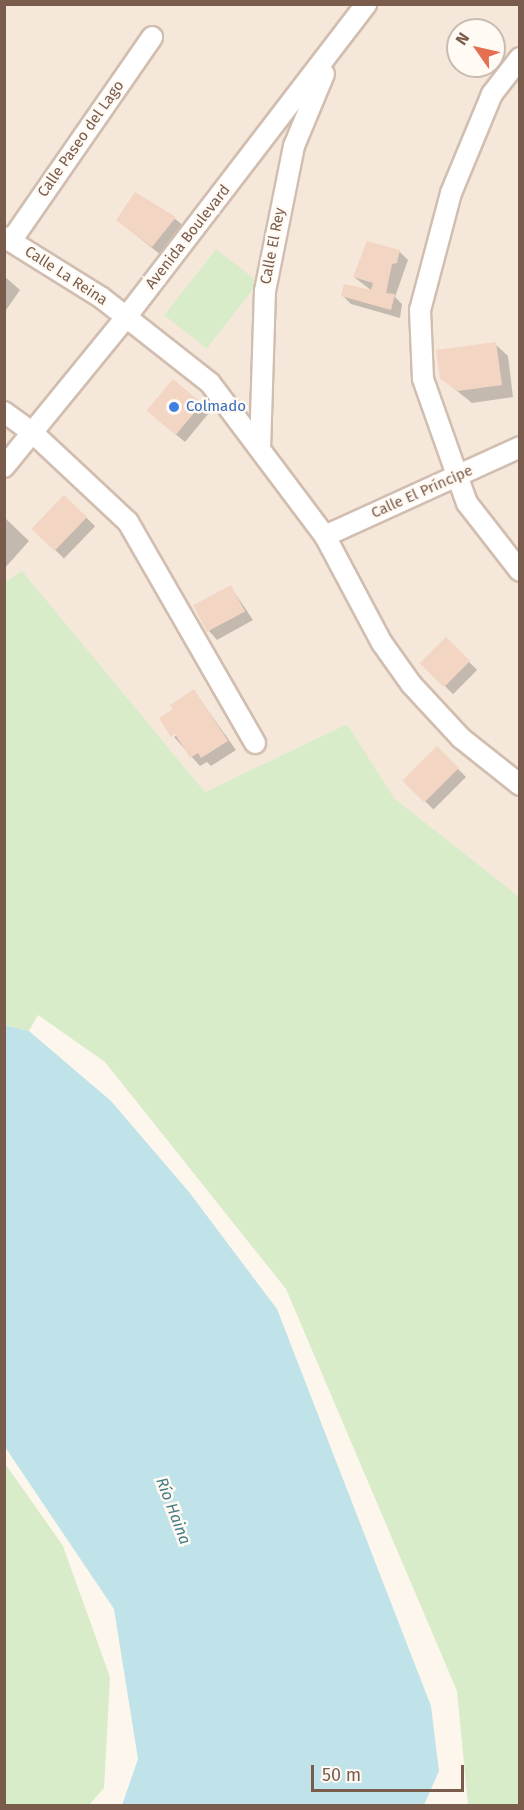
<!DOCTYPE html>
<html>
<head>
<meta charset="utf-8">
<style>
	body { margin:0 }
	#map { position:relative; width:524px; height:1810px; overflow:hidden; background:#fdf6ec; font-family:"Fira Sans",sans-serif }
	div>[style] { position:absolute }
	.residential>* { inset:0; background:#f5e8da }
	.green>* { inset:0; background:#d8ecc9; transform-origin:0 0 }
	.water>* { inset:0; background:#bfe3e8 }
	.shadow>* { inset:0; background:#0003; transform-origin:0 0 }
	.building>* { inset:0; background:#f3d5c3; transform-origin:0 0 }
	.roads { filter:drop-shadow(2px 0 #d1beb0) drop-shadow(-2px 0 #d1beb0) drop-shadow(0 2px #d1beb0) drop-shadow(0 -2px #d1beb0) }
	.minor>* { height:20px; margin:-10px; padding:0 10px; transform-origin:10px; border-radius:10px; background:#fff }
	.dots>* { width:16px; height:16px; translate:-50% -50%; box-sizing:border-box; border:3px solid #fffaf3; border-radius:50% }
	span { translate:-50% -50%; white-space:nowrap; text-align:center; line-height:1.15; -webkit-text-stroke:5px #fffaf3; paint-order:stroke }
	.street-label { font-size:15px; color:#7a5c4d }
	.shop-label { font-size:15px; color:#366cbe }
	.left { translate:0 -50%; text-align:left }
	.water-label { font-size:16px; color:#437c86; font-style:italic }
	.frame { position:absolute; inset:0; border:6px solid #7a5c4d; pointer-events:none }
	.north { position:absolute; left:446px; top:18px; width:60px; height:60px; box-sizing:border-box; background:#fffaf3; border:2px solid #cabbb1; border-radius:50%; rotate:304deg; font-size:16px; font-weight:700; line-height:24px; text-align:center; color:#7a5c4d }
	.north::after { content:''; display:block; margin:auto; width:21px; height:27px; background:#e76f51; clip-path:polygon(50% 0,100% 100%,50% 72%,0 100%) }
	.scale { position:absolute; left:311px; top:1765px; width:153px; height:27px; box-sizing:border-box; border:3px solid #7a5c4d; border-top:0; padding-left:8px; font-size:18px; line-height:21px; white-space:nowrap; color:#7a5c4d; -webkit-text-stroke:4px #fffaf3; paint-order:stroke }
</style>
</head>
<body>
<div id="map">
	<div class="residential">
		<div style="clip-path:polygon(evenodd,5px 5px,519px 5px,519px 897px,393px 798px,347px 724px,205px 792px,22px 572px,5px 583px,5px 5px,458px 30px,494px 30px,494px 66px,458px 66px,458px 30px)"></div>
	</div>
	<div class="green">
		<div style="left:216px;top:249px;width:54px;height:84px;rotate:38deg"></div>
		<div style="clip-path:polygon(22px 571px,205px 792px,347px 724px,394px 798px,519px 897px,519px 1805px,468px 1805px,457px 1691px,286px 1289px,105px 1062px,38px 1015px,29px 1031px,5px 1025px,4px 583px)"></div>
		<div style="clip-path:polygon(4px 1462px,63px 1546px,110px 1677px,104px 1788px,89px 1805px,5px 1805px)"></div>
	</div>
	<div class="water">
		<div style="clip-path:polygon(4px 1025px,29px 1031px,111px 1101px,189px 1192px,277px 1309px,431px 1706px,439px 1771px,424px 1805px,122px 1805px,138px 1759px,114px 1609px,5px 1447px)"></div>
	</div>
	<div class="shadow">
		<div style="clip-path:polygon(165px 211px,184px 226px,161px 255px,117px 220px)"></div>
		<div style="clip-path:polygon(399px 251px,408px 260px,395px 297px,402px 304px,400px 318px,351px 304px,343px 296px,372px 291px,354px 277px)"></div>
		<div style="clip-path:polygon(4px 276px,20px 290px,4px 313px)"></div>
		<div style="clip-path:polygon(495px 344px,508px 356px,513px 397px,472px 403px,441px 378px)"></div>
		<div style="clip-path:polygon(173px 381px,209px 413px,185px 442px,157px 419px)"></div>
		<div style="left:65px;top:497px;width:42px;height:45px;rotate:44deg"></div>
		<div style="clip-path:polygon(4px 517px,29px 541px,4px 569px)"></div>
		<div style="clip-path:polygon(231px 587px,253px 620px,217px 640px,209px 631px)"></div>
		<div style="left:446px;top:639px;width:44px;height:34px;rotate:45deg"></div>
		<div style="clip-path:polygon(194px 691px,236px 750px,211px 766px,207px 762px,200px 766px,174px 737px,183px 731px,175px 710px)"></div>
		<div style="left:437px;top:748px;width:41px;height:46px;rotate:45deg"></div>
	</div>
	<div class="building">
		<div style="clip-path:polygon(135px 192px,176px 217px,152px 247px,116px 220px)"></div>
		<div style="clip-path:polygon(367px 241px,400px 250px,397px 263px,392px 264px,386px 293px,395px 294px,391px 310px,341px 296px,344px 284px,371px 290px,373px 283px,353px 277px)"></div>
		<div style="clip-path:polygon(496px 342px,502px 385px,458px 391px,440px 379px,436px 350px)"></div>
		<div style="left:173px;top:379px;width:38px;height:41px;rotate:40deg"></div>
		<div style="left:64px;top:495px;width:32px;height:47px;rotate:44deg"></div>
		<div style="left:231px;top:585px;width:30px;height:43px;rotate:62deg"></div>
		<div style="left:446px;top:637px;width:34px;height:37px;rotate:45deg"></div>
		<div style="clip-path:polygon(194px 689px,228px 741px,201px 758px,198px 753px,190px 758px,175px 734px,171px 737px,159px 718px,173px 709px,170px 705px)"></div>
		<div style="left:437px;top:746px;width:31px;height:49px;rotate:45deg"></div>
	</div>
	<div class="roads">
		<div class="minor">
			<div style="left:520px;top:58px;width:46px;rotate:127.9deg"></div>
			<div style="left:492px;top:94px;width:107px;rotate:112.5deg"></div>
			<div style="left:451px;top:193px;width:121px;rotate:104.8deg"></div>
			<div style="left:420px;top:310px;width:69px;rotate:87.5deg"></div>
			<div style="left:423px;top:379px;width:132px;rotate:70.5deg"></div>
			<div style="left:467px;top:503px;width:86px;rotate:52.1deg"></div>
			<div style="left:4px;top:237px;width:115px;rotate:31.9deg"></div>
			<div style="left:102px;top:298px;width:137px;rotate:38.2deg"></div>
			<div style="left:210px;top:383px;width:191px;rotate:53.1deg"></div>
			<div style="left:325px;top:536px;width:121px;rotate:62deg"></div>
			<div style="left:382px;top:643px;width:50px;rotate:54.7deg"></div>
			<div style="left:411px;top:684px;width:74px;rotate:47.2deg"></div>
			<div style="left:461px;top:738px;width:75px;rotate:38.5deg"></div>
			<div style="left:11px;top:241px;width:248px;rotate:-55.3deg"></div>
			<div style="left:4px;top:412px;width:36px;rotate:36deg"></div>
			<div style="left:33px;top:433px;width:130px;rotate:43.1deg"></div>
			<div style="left:128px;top:522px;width:255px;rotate:60.1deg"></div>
			<div style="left:260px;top:449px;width:158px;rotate:-88.2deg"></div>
			<div style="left:265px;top:291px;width:148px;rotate:-78.7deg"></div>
			<div style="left:294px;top:146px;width:78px;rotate:-67.4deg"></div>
			<div style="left:4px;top:467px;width:195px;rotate:-50.8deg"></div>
			<div style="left:127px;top:316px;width:393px;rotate:-52.5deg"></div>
			<div style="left:325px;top:536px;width:214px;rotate:-24.5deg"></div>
		</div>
	</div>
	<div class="dots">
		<div style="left:174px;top:407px;background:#3f7fe0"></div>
	</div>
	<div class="street-label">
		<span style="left:81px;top:139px;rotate:-55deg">Calle Paseo del Lago</span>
		<span style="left:188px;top:237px;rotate:-52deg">Avenida Boulevard</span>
		<span style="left:273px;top:246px;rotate:-79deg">Calle El Rey</span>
		<span style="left:66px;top:276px;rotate:33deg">Calle La Reina</span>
		<span style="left:422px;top:492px;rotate:-24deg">Calle El Príncipe</span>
	</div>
	<div class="shop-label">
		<span class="left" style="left:186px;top:407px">Colmado</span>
	</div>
	<div class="water-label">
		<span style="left:173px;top:1511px;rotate:69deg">Río Haina</span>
	</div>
	<div class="frame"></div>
	<div class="north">N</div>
	<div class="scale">50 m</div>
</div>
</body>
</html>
